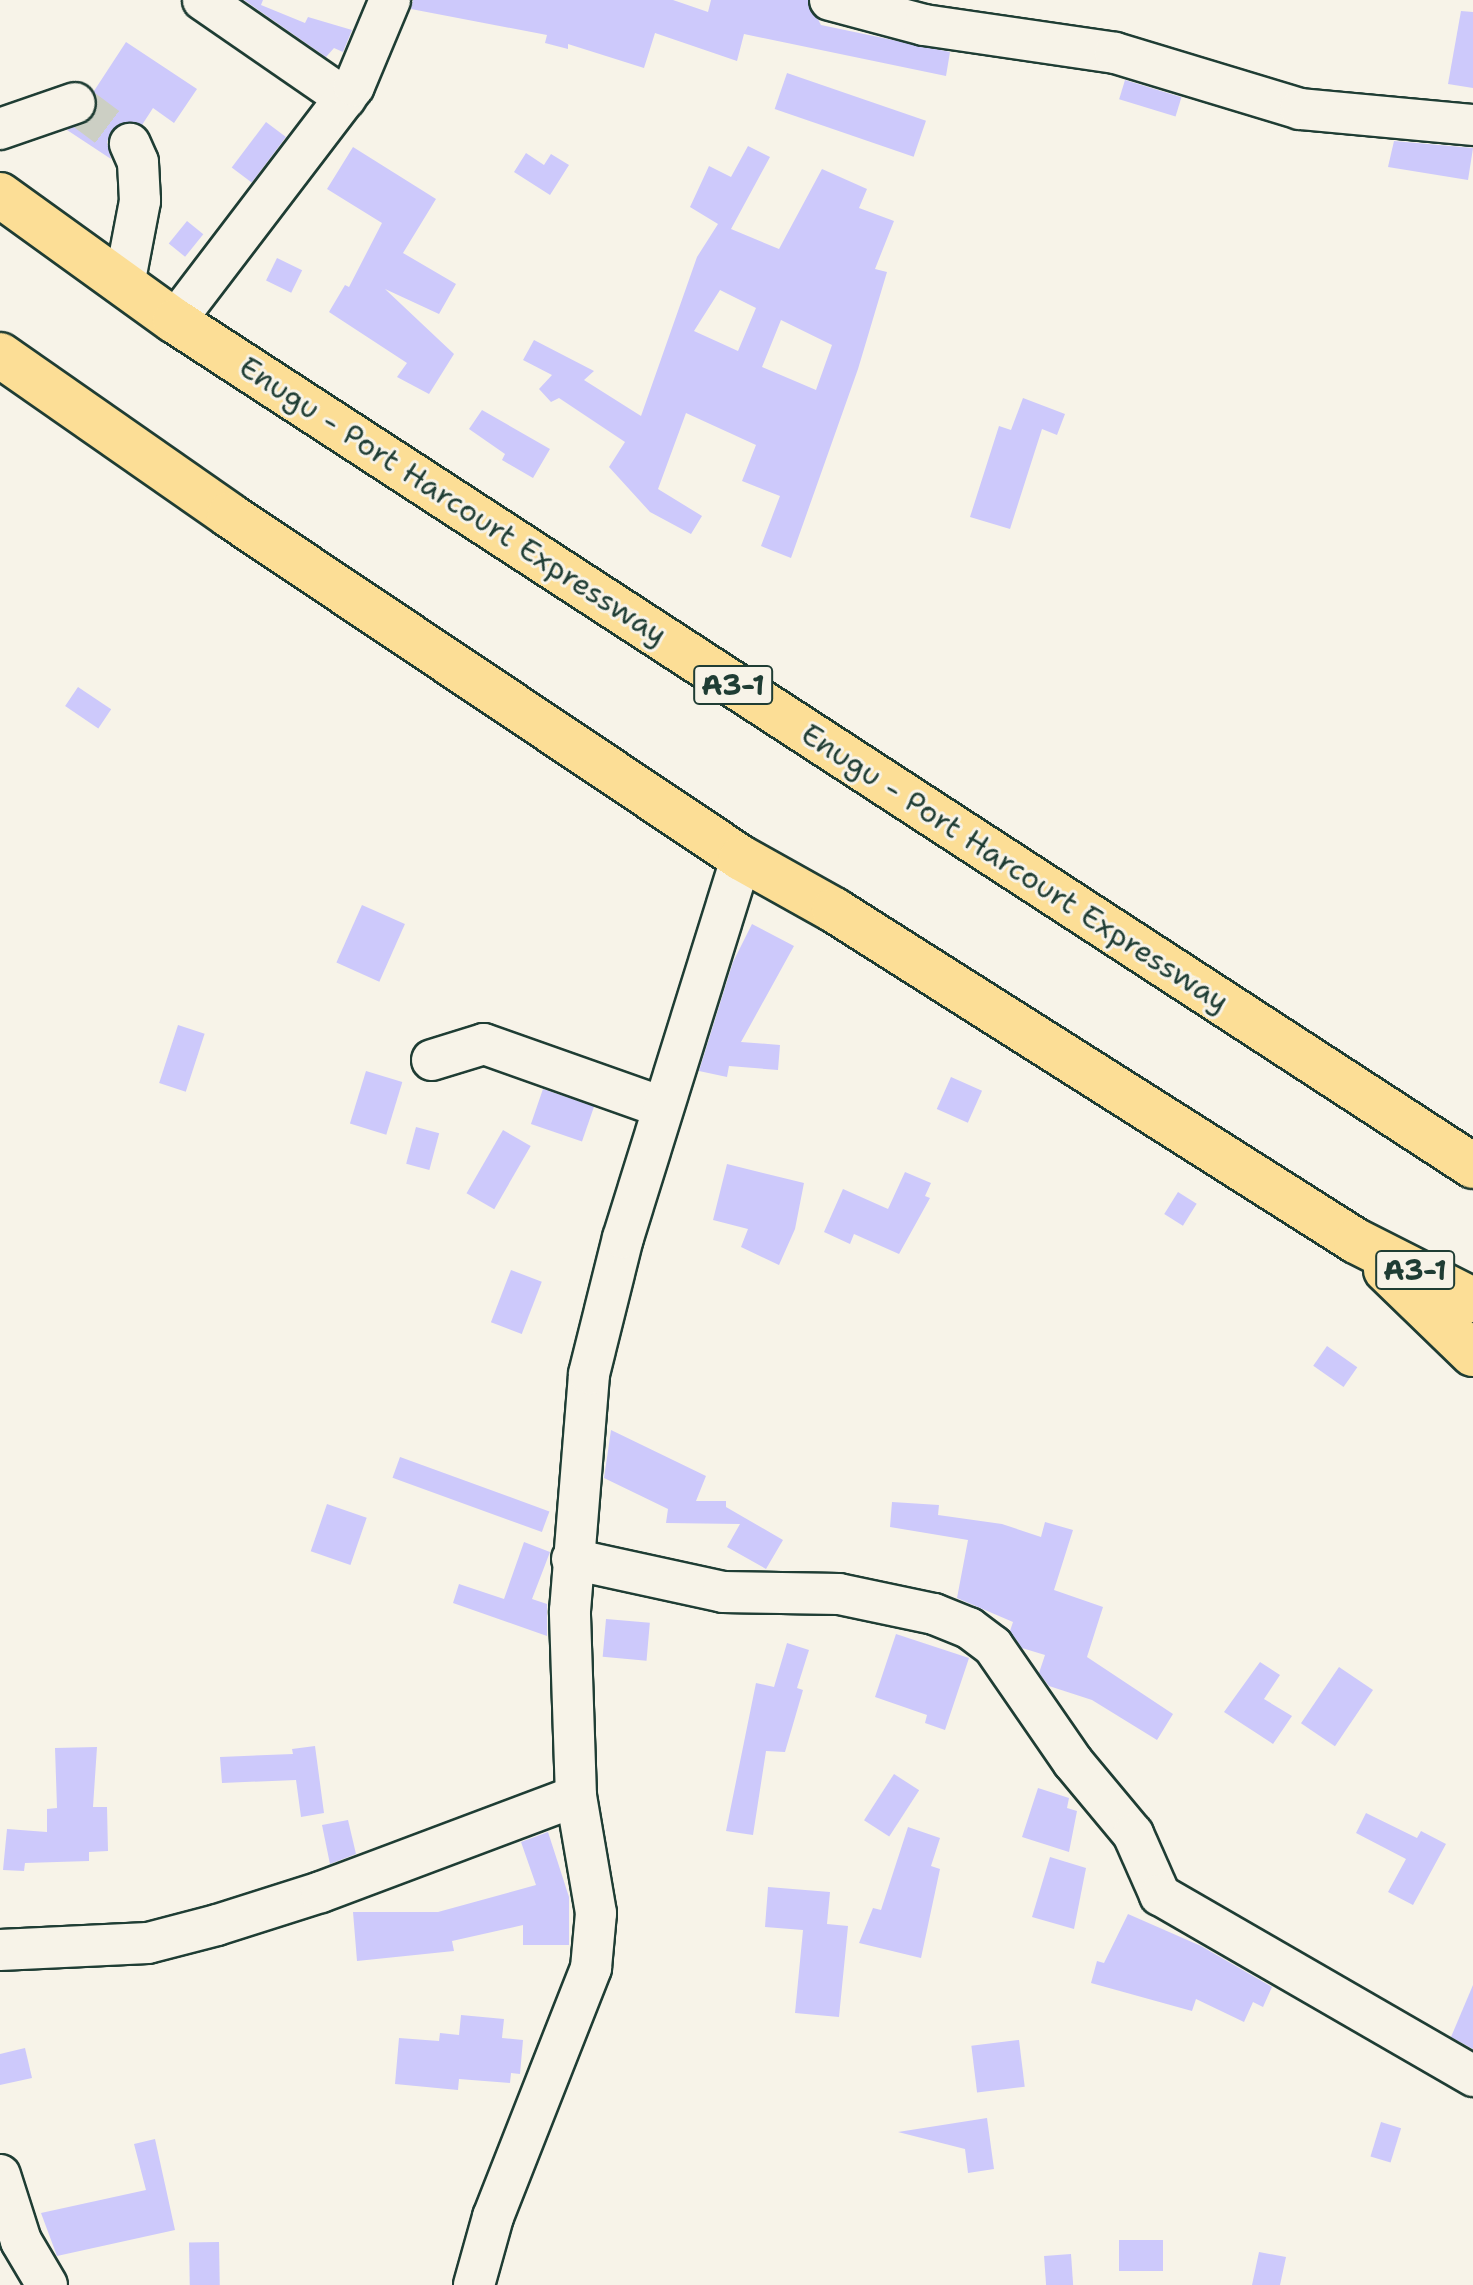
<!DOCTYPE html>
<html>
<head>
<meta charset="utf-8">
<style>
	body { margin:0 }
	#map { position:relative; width:1473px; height:2285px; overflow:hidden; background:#f7f3e8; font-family:"Shantell Sans",sans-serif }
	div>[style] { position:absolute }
	.building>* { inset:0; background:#cdc9fb; transform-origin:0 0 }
	.minor-tunnel>* { height:40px; margin-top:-20px; transform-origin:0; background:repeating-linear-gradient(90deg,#cccfc4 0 40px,transparent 0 60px) }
	.roads { filter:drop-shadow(2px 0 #1f3d34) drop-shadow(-2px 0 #1f3d34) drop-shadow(0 2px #1f3d34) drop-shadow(0 -2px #1f3d34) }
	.minor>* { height:40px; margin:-20px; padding:0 20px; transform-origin:20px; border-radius:20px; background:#f7f3e8 }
	.highway>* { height:44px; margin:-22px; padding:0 22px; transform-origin:22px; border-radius:22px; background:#fcde96 }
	span { translate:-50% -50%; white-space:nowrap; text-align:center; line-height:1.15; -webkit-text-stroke:6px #f7f3e8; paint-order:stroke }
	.shield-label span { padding:2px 6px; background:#f7f3e8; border:2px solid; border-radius:6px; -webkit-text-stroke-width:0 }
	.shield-label { font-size:28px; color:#1f3d34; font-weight:700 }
	.street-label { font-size:30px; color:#1f3d34 }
</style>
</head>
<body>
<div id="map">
	<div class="building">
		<div style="clip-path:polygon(244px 0,263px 0,261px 5px,305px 23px,308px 17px,352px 30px,343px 52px,334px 48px,326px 57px)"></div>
		<div style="clip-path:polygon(413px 0,673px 0,708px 12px,711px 0,808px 0,821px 25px,950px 52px,946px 76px,744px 34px,737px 61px,655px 33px,644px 68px,568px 44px,568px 49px,545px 43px,547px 35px,411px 9px)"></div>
		<div style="clip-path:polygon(1461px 11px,1473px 12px,1473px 88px,1448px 84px)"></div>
		<div style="clip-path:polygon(126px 42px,197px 89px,174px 123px,153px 108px,142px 125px,121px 123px,112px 130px,107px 142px,111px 159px,67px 130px,93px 117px,98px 107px,94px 91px)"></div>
		<div style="left:787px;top:73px;width:147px;height:38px;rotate:19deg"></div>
		<div style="left:1125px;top:80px;width:59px;height:20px;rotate:17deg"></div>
		<div style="left:266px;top:122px;width:25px;height:57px;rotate:37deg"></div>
		<div style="clip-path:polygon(1394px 141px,1473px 148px,1468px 180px,1388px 167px)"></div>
		<div style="clip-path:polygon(evenodd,748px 146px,770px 157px,731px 229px,779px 249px,822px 169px,867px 189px,859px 208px,894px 221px,875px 269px,887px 272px,858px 369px,791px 558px,761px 546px,780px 496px,742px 481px,756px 445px,686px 413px,658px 489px,702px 516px,691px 534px,650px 512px,609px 467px,625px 442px,559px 398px,551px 402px,539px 389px,552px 375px,523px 360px,534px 340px,594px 371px,584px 380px,641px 416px,697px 257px,718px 224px,690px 207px,709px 166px,731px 177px,748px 146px,720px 290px,756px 308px,738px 351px,694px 331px,720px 290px,748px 146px,781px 320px,832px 345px,816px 390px,762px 367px,781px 320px)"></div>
		<div style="clip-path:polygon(353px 147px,436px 199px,403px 253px,456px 284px,439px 314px,385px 289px,454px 354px,429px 394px,397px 377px,407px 363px,329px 312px,345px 285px,349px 287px,382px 223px,327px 189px)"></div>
		<div style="clip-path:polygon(526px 153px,544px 165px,551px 154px,569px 165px,550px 195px,514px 172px)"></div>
		<div style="left:187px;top:221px;width:21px;height:29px;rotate:39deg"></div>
		<div style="left:277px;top:258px;width:28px;height:25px;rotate:26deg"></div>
		<div style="clip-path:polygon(1023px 398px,1065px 414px,1057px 435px,1042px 429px,1010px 529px,970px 517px,999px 426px,1011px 430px)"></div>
		<div style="clip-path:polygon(482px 410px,550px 449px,533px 478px,502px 460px,505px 454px,469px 429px)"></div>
		<div style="left:78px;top:687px;width:40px;height:23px;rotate:34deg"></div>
		<div style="left:362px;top:905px;width:47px;height:63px;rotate:24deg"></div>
		<div style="clip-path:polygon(752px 924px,794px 946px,741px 1042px,780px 1045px,778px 1070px,729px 1066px,727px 1077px,699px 1071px,733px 962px)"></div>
		<div style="left:178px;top:1025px;width:28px;height:61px;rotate:18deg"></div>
		<div style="left:366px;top:1071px;width:38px;height:55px;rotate:17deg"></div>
		<div style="left:951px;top:1077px;width:34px;height:35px;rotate:24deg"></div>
		<div style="left:543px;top:1089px;width:54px;height:37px;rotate:19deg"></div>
		<div style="left:416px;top:1127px;width:24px;height:38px;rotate:15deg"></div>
		<div style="left:503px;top:1130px;width:32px;height:73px;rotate:30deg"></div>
		<div style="clip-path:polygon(727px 1164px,804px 1183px,795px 1229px,779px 1265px,741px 1247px,748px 1229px,713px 1220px)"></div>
		<div style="clip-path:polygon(905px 1172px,931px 1183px,925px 1196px,930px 1198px,899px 1254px,854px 1234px,850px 1244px,824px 1232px,843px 1189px,888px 1209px)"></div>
		<div style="left:1178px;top:1192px;width:22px;height:26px;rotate:32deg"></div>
		<div style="left:511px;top:1270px;width:33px;height:56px;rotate:21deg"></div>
		<div style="left:1327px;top:1346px;width:37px;height:24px;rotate:35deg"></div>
		<div style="clip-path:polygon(611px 1430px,706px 1476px,696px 1501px,726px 1501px,726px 1507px,783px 1540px,766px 1569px,727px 1547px,740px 1524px,666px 1523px,668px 1509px,604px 1478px)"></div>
		<div style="left:400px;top:1457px;width:159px;height:22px;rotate:20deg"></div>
		<div style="clip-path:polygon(892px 1502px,939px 1505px,938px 1515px,1002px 1524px,1041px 1537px,1045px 1522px,1073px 1530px,1054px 1590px,1103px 1607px,1087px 1657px,1173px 1714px,1157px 1740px,1092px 1700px,1049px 1686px,1039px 1673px,1045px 1655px,1022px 1648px,1010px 1631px,1013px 1622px,957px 1598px,968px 1540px,890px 1527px)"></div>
		<div style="left:327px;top:1504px;width:42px;height:50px;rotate:19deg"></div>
		<div style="clip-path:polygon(524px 1542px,550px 1552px,532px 1599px,547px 1604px,547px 1636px,453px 1603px,459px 1584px,504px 1599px)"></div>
		<div style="left:606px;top:1619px;width:44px;height:38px;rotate:5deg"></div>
		<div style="clip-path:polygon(896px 1634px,969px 1658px,945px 1730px,925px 1723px,927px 1715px,875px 1697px)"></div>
		<div style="clip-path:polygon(787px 1643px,809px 1650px,797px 1688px,803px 1690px,785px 1752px,766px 1751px,753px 1835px,726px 1831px,756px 1683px,774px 1687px)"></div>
		<div style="clip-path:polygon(1260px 1662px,1280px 1675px,1264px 1699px,1292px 1716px,1273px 1744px,1224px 1712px)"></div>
		<div style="left:1339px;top:1667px;width:41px;height:68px;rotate:34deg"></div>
		<div style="clip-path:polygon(315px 1746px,324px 1813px,301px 1817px,296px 1780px,222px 1783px,220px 1757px,293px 1754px,292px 1749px)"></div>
		<div style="clip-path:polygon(97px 1747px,93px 1807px,107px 1807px,108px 1851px,89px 1852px,89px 1861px,25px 1863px,24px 1871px,3px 1870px,7px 1829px,47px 1832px,47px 1809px,57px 1808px,55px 1748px)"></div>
		<div style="left:894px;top:1774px;width:30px;height:55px;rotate:33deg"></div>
		<div style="clip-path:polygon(1038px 1788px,1069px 1798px,1067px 1808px,1077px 1811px,1069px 1852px,1022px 1837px)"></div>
		<div style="clip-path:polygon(1366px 1813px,1417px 1838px,1421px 1831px,1446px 1844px,1413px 1905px,1388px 1892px,1406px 1859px,1356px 1833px)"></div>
		<div style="clip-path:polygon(348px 1820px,356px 1854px,330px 1864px,322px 1825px)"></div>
		<div style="clip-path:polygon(908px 1827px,940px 1838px,931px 1866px,940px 1869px,921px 1958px,859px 1943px,873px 1908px,881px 1910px)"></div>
		<div style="clip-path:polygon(548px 1832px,569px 1897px,569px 1945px,523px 1945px,523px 1925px,452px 1941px,454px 1951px,357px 1961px,353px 1912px,438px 1912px,536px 1885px,521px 1842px)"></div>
		<div style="clip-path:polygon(1050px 1857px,1086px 1868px,1074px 1929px,1032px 1917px)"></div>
		<div style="clip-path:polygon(768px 1887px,830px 1892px,827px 1924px,848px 1926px,839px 2017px,795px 2013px,803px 1930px,765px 1927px)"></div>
		<div style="clip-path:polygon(1128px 1914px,1201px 1946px,1272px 1987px,1263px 2007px,1253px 2002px,1244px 2022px,1196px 1999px,1192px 2011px,1091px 1983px,1097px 1961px,1104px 1963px)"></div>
		<div style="clip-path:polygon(1473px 1985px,1473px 2049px,1451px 2037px)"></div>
		<div style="clip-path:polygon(461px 2015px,504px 2019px,502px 2038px,523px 2040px,520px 2074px,511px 2073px,510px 2083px,459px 2079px,458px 2090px,395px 2084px,399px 2038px,439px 2041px,440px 2033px,459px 2035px)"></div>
		<div style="left:1019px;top:2040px;width:47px;height:48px;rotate:83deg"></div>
		<div style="clip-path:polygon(25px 2048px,32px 2078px,0 2085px,0 2054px)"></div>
		<div style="clip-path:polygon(987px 2118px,994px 2169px,968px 2173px,965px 2149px,898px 2132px)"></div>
		<div style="left:1381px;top:2122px;width:21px;height:36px;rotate:17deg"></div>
		<div style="clip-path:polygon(155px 2139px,175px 2230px,57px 2256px,41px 2213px,146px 2190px,134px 2144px)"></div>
		<div style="left:1163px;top:2240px;width:31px;height:44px;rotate:90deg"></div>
		<div style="left:219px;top:2242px;width:43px;height:30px;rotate:89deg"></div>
		<div style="clip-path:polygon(1259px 2252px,1286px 2257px,1280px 2285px,1252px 2285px)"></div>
		<div style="left:1071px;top:2254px;width:31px;height:27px;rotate:86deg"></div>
	</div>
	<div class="minor-tunnel">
		<div style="left:75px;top:103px;width:69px;rotate:36.7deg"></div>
	</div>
	<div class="roads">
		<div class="minor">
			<div style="left:203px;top:0;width:173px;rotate:34.6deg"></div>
			<div style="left:830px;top:0;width:97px;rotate:14.9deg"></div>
			<div style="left:924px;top:25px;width:193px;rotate:8.3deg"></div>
			<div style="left:1115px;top:53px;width:193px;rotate:16.8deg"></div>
			<div style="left:1300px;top:109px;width:174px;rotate:5.3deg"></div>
			<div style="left:0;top:129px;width:79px;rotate:-19.1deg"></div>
			<div style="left:124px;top:285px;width:86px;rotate:-79.2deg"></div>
			<div style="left:140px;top:201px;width:39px;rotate:-93deg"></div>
			<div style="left:138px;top:162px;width:20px;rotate:-114deg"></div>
			<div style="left:175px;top:321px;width:295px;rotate:-52.7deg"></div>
			<div style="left:354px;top:86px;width:93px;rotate:-67.3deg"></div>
			<div style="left:432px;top:1060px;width:54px;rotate:-17.1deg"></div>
			<div style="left:484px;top:1044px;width:189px;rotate:19.5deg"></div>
			<div style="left:572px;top:1559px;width:155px;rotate:12.3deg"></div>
			<div style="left:723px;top:1592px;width:116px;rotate:1deg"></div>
			<div style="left:839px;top:1594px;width:97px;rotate:11.9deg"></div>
			<div style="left:934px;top:1614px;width:38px;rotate:22deg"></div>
			<div style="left:969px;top:1628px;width:30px;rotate:37deg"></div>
			<div style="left:993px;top:1646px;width:141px;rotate:55.4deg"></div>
			<div style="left:1073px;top:1762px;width:94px;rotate:50.2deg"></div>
			<div style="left:1133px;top:1834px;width:67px;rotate:66.1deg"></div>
			<div style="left:1160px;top:1895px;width:362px;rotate:30deg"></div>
			<div style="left:0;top:1950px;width:148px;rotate:-2.7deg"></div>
			<div style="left:148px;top:1943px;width:71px;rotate:-14.6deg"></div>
			<div style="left:217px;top:1925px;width:109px;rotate:-17.6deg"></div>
			<div style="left:321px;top:1892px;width:272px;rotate:-20.6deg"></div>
			<div style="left:0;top:2175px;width:69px;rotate:72.3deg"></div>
			<div style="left:21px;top:2241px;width:51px;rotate:59.4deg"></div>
			<div style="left:474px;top:2285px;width:71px;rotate:-74.4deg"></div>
			<div style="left:493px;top:2217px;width:268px;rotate:-68.5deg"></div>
			<div style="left:591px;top:1968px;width:55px;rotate:-84.8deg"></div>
			<div style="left:596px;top:1913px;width:119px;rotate:-99.7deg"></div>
			<div style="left:576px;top:1796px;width:185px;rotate:-91.9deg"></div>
			<div style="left:570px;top:1611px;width:238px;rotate:-85.4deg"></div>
			<div style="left:589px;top:1374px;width:140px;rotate:-76deg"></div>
			<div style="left:623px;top:1238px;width:398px;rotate:-72.7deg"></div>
		</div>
		<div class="highway">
			<div style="left:0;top:195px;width:216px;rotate:35.8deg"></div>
			<div style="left:175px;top:321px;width:1549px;rotate:33.06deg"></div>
			<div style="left:0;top:355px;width:279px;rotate:34.9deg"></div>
			<div style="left:229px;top:515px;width:616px;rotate:33.82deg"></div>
			<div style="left:741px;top:858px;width:107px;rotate:29.2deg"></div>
			<div style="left:834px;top:910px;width:618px;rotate:32.38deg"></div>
			<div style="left:1356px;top:1241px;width:131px;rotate:26.8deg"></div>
			<div style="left:1386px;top:1270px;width:121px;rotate:44deg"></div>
		</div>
	</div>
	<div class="shield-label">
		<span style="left:733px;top:685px">A3-1</span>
		<span style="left:1415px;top:1270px">A3-1</span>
	</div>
	<div class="street-label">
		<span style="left:453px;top:501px;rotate:33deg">Enugu - Port Harcourt Expressway</span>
		<span style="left:1015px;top:868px;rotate:33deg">Enugu - Port Harcourt Expressway</span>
	</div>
</div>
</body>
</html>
